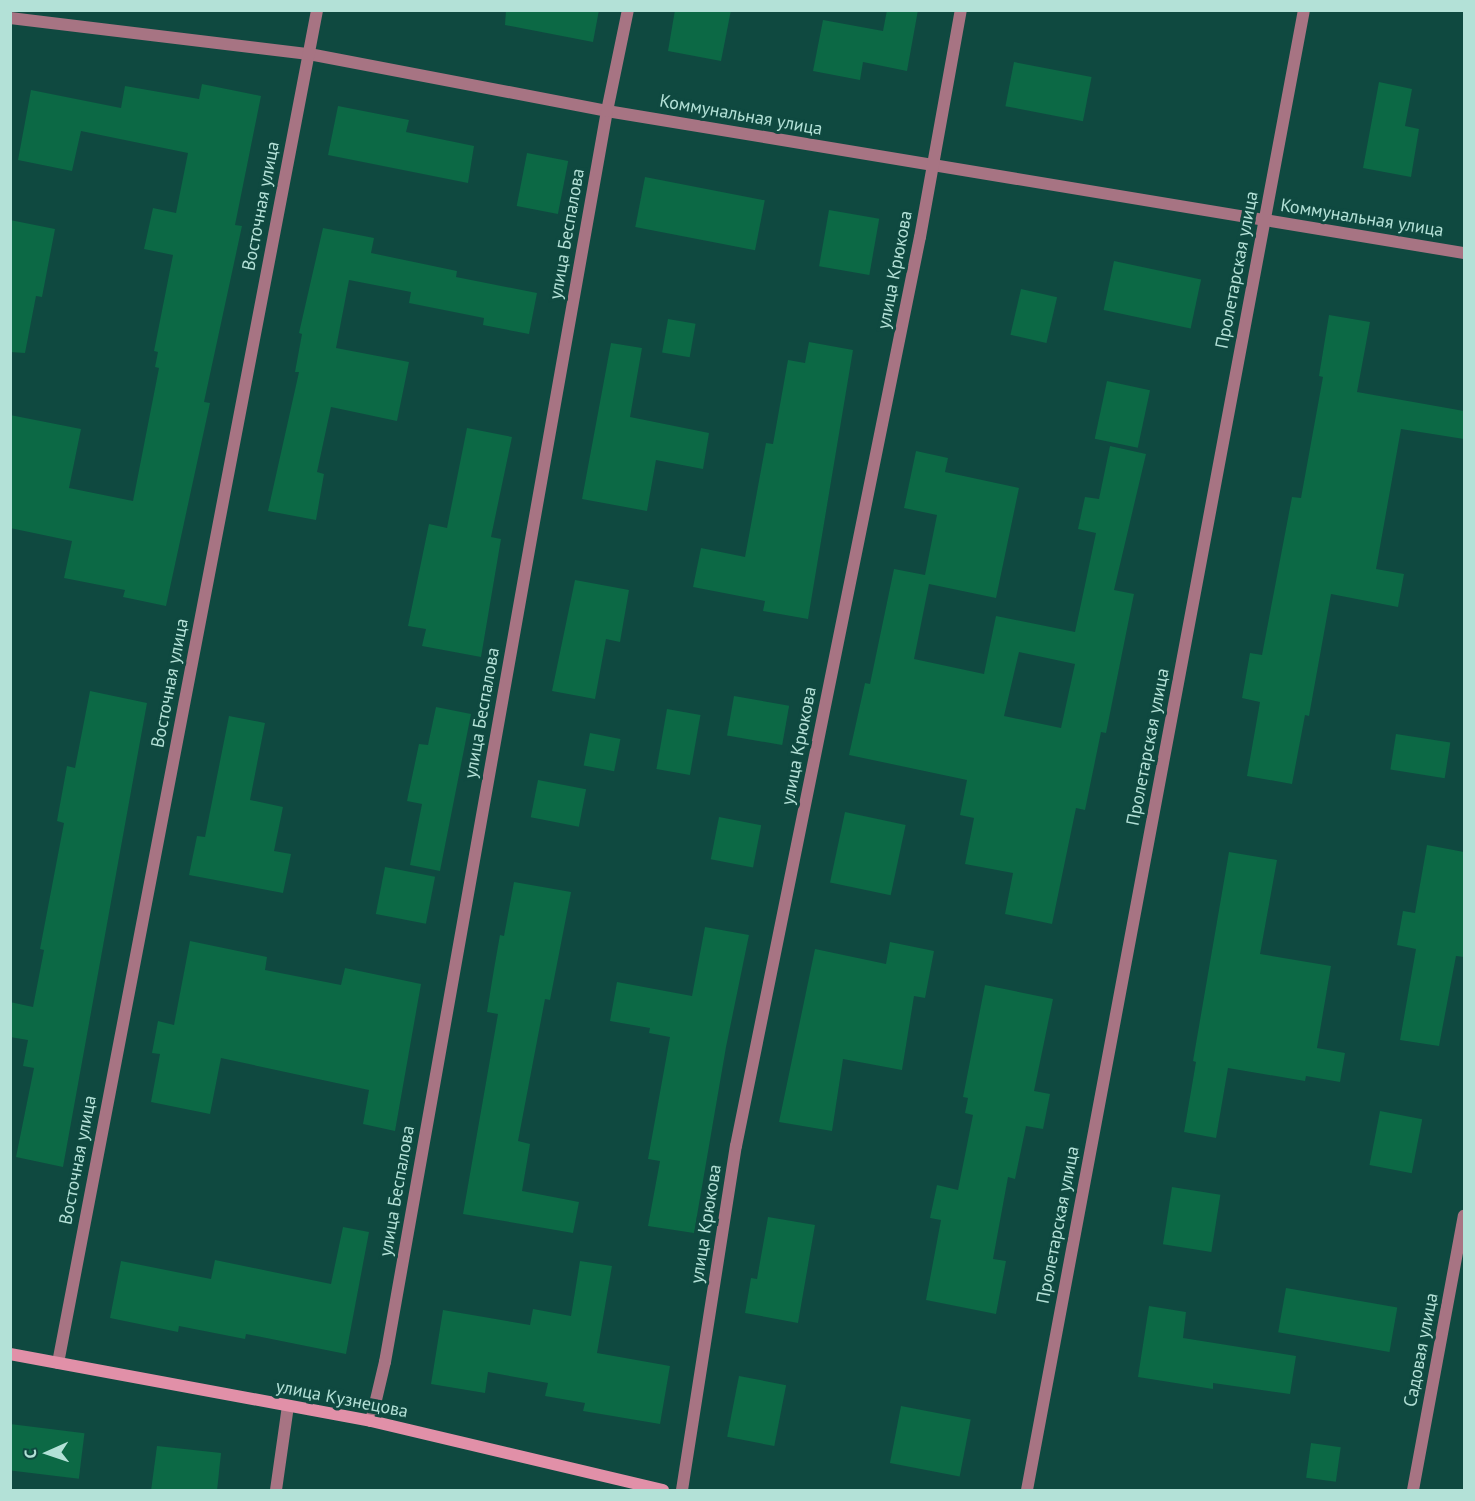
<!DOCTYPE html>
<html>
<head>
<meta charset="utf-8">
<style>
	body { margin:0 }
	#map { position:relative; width:1475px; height:1501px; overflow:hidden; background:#0f4940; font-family:"PT Sans",sans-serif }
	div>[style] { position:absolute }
	.building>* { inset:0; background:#0c6945; transform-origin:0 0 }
	.street>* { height:12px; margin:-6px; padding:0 6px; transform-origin:6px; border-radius:6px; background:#a77483 }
	.secondary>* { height:12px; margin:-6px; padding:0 6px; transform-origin:6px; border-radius:6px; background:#e190a8 }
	span { translate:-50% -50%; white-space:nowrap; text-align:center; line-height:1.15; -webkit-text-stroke:6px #0f4940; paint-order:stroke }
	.street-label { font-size:18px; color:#b3e1d7 }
	.frame { position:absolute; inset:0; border:12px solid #b3e1d7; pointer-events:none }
	.north { position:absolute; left:18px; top:1423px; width:60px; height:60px; -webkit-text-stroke:4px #0f4940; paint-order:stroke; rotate:267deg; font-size:16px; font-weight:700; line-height:24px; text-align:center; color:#b3e1d7 }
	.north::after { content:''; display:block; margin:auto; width:21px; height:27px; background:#b3e1d7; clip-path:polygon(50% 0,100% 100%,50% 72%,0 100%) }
</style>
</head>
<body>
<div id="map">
	<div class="building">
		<div style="clip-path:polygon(506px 10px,599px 10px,593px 42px,505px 25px)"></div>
		<div style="clip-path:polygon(675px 10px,731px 10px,721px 61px,668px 51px)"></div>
		<div style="clip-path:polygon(887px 10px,918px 10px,907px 71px,863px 62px,860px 80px,813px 71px,823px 20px,883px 31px)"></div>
		<div style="left:1014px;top:62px;width:79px;height:45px;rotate:11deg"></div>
		<div style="clip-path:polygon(1379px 82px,1412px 89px,1405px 126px,1419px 129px,1411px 177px,1363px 168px)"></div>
		<div style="clip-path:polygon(202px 84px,261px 96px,235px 225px,242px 226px,204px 402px,210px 403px,166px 606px,123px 597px,125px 590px,64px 578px,72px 541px,10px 528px,10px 415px,81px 429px,69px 488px,133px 501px,159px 368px,155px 367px,158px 352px,154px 351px,173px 255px,144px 249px,153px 208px,176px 213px,188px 153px,81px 131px,72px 171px,18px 160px,31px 90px,121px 108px,125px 86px,199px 99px)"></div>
		<div style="clip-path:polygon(338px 106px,409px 120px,406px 132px,474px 146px,468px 183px,328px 155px)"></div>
		<div style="left:527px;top:153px;width:42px;height:54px;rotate:11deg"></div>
		<div style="left:645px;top:177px;width:122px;height:51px;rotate:11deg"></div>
		<div style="left:829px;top:210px;width:51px;height:57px;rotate:10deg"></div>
		<div style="clip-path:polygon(10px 220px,55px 229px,42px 297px,36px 296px,25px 353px,10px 352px)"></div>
		<div style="clip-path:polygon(323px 228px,374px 238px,371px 253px,457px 271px,456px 277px,537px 293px,529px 334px,483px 325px,484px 318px,409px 303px,411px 292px,349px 280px,336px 348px,409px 362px,397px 421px,331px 407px,317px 472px,324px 474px,316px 520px,268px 511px,299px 372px,295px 372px,302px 334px,299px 333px)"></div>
		<div style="left:1114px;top:261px;width:89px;height:50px;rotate:12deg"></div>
		<div style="left:1021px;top:289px;width:37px;height:47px;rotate:13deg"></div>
		<div style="clip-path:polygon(1329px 315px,1370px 322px,1357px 392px,1464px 411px,1464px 439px,1401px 429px,1376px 569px,1404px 574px,1398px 607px,1331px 594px,1309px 716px,1305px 715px,1292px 784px,1247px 776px,1260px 702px,1242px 698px,1250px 653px,1262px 655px,1292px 497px,1301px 498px,1323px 377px,1319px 376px)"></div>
		<div style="left:668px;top:319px;width:28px;height:34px;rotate:10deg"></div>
		<div style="clip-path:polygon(809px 342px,853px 350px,808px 619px,763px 611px,765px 601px,693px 587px,701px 548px,745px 557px,766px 443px,773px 444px,788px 360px,805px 363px)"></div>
		<div style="clip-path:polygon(611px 343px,642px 348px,630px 417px,709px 433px,703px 469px,656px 460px,647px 511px,582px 499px)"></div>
		<div style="left:1107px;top:381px;width:44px;height:59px;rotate:12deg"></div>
		<div style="clip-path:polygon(467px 428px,512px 437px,491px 537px,501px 539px,481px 657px,422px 646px,426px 629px,408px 626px,429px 524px,447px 528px)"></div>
		<div style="clip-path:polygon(evenodd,1110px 446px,1146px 454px,1114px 590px,1134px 594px,1106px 733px,1101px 732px,1085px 810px,1076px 808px,1052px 924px,1005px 914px,1013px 873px,965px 864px,974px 818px,960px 815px,967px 780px,849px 755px,865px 683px,870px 684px,894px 569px,925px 575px,937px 515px,904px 508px,916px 451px,948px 458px,945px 472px,1019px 488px,996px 598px,929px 584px,914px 659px,984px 674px,996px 616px,1075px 632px,1096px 533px,1078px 529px,1085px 497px,1099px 499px,1110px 446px,1019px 652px,1075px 664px,1061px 728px,1004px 716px,1019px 652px)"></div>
		<div style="clip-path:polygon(575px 580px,629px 590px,620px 642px,606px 639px,595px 699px,552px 691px)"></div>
		<div style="clip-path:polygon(90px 691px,147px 703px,63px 1167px,16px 1157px,34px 1068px,23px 1066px,28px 1040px,10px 1037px,10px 1002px,33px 1007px,44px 950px,40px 949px,64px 823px,57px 821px,67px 766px,75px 768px)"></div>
		<div style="left:734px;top:696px;width:56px;height:40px;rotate:10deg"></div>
		<div style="clip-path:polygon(436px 707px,471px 714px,440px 871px,410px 865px,422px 804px,407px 801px,419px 744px,428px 745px)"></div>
		<div style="left:667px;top:709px;width:34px;height:61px;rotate:10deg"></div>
		<div style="clip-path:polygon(229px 716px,265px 723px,250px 800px,283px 807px,274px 851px,291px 854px,283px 893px,189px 875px,197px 836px,205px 837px)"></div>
		<div style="left:590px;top:733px;width:31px;height:33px;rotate:11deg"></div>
		<div style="left:1396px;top:734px;width:55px;height:36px;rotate:9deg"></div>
		<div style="left:538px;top:780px;width:49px;height:38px;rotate:11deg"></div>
		<div style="left:845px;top:812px;width:62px;height:72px;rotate:12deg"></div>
		<div style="left:719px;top:817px;width:43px;height:43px;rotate:11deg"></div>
		<div style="clip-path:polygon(1427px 845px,1464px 852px,1464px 957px,1456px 956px,1439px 1046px,1400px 1040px,1416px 949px,1397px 945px,1403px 911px,1415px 913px)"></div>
		<div style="clip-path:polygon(1229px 852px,1277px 860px,1260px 954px,1331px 966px,1317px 1048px,1345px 1053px,1340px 1082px,1306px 1076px,1305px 1081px,1228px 1068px,1216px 1138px,1184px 1132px,1196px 1062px,1193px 1061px)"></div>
		<div style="left:385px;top:867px;width:51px;height:48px;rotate:11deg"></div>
		<div style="clip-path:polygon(514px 882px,571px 892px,550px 1000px,545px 999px,518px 1141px,530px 1144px,522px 1191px,579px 1202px,573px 1233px,463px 1214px,498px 1014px,487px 1012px,494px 969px,500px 935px,504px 936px)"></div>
		<div style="clip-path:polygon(705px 927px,749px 935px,726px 1047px,694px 1233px,648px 1226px,660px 1161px,648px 1159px,670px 1037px,649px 1033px,650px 1028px,610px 1021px,617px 982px,692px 996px)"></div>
		<div style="clip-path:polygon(190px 941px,267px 957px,265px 970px,341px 985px,345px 968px,421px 984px,395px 1131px,363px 1124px,369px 1090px,221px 1058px,210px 1114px,151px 1102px,160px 1054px,152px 1053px,158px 1021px,174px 1025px)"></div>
		<div style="clip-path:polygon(890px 942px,934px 951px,925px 998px,914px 996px,902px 1070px,843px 1059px,832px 1131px,779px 1122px,815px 949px,886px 964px)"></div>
		<div style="clip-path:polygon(985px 985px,1053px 999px,1034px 1091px,1050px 1094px,1043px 1129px,1026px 1126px,1015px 1179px,1008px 1177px,993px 1259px,1006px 1261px,996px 1314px,926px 1300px,941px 1220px,930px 1218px,937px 1185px,958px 1190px,973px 1115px,965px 1113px,968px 1098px,963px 1097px)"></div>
		<div style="left:1380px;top:1111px;width:43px;height:55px;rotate:11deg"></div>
		<div style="left:1172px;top:1187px;width:49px;height:58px;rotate:9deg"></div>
		<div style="clip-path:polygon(768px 1217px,815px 1225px,798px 1323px,745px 1313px,751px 1278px,757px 1279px)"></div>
		<div style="clip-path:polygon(343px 1227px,369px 1232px,346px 1354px,246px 1334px,245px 1339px,179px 1326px,178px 1332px,110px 1318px,121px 1261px,211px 1279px,215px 1260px,331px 1284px)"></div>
		<div style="clip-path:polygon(580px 1261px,612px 1266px,597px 1353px,670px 1366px,660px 1424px,583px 1411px,585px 1403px,545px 1396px,548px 1383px,488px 1372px,485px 1393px,431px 1384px,443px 1310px,530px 1325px,533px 1309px,571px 1316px)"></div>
		<div style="left:1286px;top:1288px;width:113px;height:45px;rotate:10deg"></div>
		<div style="clip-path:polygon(1149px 1306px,1186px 1312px,1183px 1338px,1296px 1356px,1290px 1394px,1213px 1383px,1213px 1389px,1138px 1377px)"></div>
		<div style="left:739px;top:1376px;width:48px;height:62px;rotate:11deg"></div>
		<div style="left:901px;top:1406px;width:71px;height:58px;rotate:11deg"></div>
		<div style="left:10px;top:1424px;width:75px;height:46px;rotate:7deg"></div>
		<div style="left:1311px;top:1443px;width:30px;height:35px;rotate:8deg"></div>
		<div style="clip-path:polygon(157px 1446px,221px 1453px,217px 1491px,151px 1491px)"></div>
	</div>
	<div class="street">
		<div style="left:10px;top:18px;width:301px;rotate:6.9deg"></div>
		<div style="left:309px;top:54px;width:303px;rotate:10.8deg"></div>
		<div style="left:607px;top:111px;width:869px;rotate:9.41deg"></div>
		<div style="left:58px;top:1363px;width:1378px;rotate:-79.16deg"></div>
		<div style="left:371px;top:1421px;width:61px;rotate:-76.7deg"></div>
		<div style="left:385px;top:1362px;width:1271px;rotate:-79.94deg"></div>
		<div style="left:607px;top:111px;width:103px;rotate:-78.3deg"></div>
		<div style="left:276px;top:1490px;width:85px;rotate:-81.9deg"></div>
		<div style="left:682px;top:1490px;width:348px;rotate:-81.1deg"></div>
		<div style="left:736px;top:1146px;width:927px;rotate:-78.56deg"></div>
		<div style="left:920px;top:237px;width:231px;rotate:-79.8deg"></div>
		<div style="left:1027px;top:1490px;width:1506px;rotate:-79.4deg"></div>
		<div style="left:1413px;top:1490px;width:279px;rotate:-79.5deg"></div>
	</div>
	<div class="secondary">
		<div style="left:10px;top:1354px;width:367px;rotate:10.5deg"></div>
		<div style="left:371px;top:1421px;width:300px;rotate:13.3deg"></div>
	</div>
	<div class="street-label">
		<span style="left:741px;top:115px;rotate:10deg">Коммунальная улица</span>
		<span style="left:261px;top:206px;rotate:-79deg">Восточная улица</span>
		<span style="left:1362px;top:218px;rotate:9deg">Коммунальная улица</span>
		<span style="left:567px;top:234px;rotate:-80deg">улица Беспалова</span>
		<span style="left:895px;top:270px;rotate:-79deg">улица Крюкова</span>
		<span style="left:1237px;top:270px;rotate:-79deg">Пролетарская улица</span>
		<span style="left:170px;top:683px;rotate:-79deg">Восточная улица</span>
		<span style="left:482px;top:713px;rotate:-80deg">улица Беспалова</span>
		<span style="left:799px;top:746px;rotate:-79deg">улица Крюкова</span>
		<span style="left:1148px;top:747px;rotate:-79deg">Пролетарская улица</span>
		<span style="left:78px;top:1160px;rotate:-79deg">Восточная улица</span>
		<span style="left:397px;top:1191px;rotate:-80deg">улица Беспалова</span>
		<span style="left:706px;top:1224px;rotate:-81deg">улица Крюкова</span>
		<span style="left:1058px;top:1225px;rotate:-79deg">Пролетарская улица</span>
		<span style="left:1421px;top:1350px;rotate:-79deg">Садовая улица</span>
		<span style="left:342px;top:1399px;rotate:11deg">улица Кузнецова</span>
	</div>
	<div class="frame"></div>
	<div class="north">С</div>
</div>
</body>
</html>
